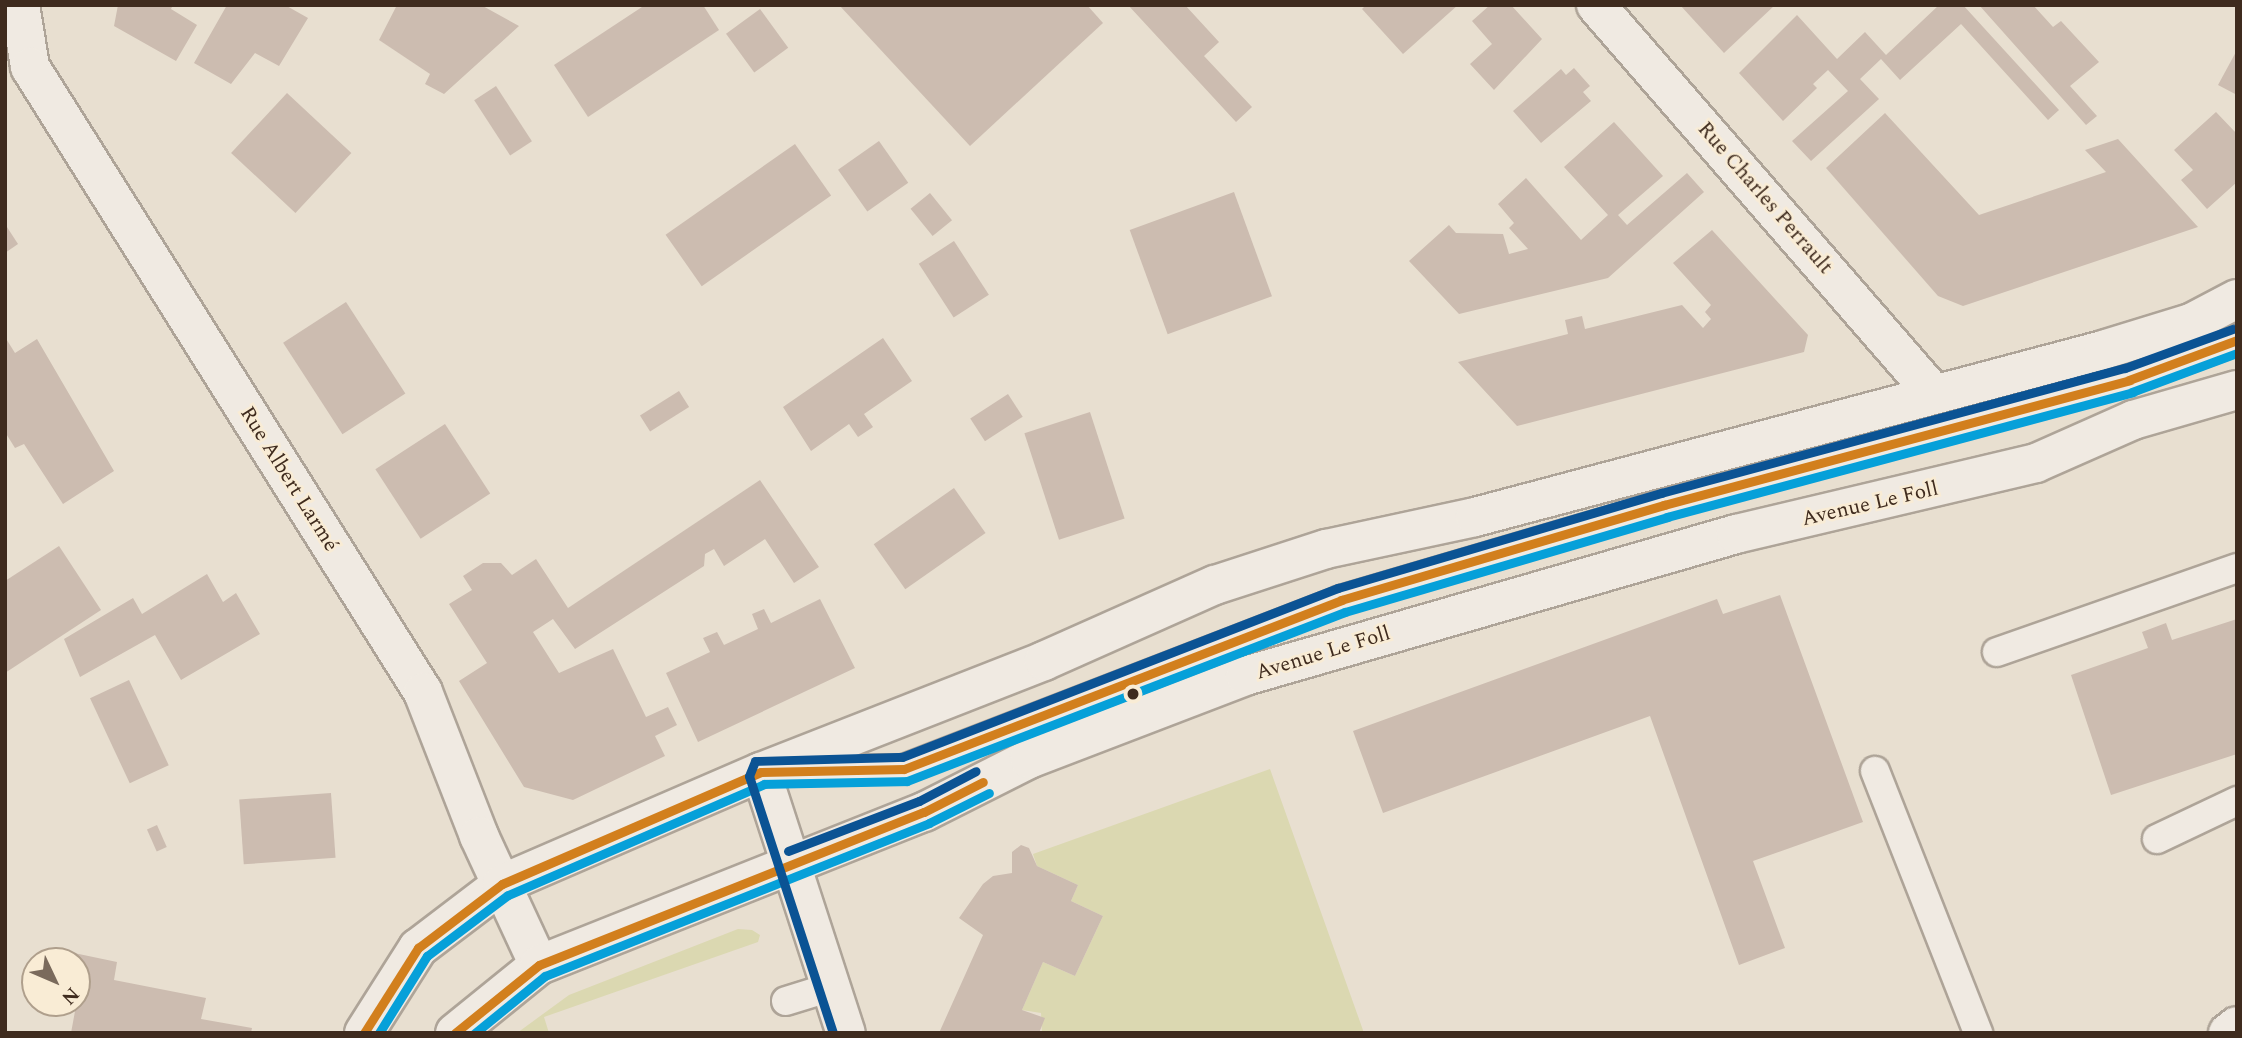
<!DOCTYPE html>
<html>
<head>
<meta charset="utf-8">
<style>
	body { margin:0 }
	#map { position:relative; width:2242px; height:1038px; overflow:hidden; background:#e8dfd0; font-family:Spectral,serif }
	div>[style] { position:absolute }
	.green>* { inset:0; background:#dbd8b1 }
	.building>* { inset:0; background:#ccbcb0; transform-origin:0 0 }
	.roads { filter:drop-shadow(2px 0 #aea498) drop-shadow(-2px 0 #aea498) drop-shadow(0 2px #aea498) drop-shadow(0 -2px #aea498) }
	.lane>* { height:28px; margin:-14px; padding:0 14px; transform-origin:14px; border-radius:14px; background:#f0eae2 }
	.street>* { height:38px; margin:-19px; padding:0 19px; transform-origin:19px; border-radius:19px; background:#f0eae2 }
	.secondary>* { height:38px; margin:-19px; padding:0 19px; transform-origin:19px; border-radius:19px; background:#f0eae2 }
	.bus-1>* { height:9px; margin:-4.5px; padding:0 4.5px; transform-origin:4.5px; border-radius:4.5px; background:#d27f1d }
	.bus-2>* { height:9px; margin:-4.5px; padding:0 4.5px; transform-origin:4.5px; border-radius:4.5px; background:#06a0d9 }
	.bus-3>* { height:9px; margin:-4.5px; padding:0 4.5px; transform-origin:4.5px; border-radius:4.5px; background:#0b5394 }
	.dots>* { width:19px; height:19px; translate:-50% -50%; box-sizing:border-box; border:4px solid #f9ecd5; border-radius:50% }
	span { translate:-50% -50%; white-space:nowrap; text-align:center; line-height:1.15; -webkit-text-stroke:5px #f9ecd5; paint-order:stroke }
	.street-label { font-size:21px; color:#3f2b1e }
	.frame { position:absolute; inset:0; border:7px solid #3f2b1e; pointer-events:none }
	.north { position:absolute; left:21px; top:947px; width:70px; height:70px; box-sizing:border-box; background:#f9ecd5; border:2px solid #af9f8c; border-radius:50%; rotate:134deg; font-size:19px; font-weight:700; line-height:28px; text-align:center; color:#3f2b1e }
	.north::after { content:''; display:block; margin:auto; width:24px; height:32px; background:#7a6a5c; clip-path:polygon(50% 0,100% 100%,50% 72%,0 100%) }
</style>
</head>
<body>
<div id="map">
	<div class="green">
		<div style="clip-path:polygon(1270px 769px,1364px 1033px,1042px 1033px,1041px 1013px,1022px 1010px,1043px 962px,1075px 976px,1103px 916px,1071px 901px,1078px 885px,1037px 866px,1033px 854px)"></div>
		<div style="clip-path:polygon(738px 929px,752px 930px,760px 935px,758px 942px,544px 1017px,549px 1033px,517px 1033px,569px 995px)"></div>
	</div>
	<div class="building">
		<div style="clip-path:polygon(118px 5px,173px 5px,171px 9px,197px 25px,176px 61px,114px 26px)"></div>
		<div style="clip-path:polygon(227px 5px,285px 5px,308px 18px,279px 66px,255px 53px,231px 84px,194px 63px)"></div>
		<div style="clip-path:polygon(397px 5px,481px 5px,519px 26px,444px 94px,425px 84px,430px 74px,379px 40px)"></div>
		<div style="clip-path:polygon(645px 5px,703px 5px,719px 30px,588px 117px,554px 65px)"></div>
		<div style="clip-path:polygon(839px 5px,1087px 5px,1103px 23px,970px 146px)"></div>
		<div style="clip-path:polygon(1128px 5px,1185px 5px,1219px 42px,1204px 56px,1252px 107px,1236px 122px)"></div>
		<div style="clip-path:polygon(1366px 5px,1458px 5px,1403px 54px,1362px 9px)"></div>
		<div style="clip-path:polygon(1490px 5px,1511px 5px,1542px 39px,1494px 90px,1470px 64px,1492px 44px,1472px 21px)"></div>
		<div style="clip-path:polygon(1680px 5px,1775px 5px,1724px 53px)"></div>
		<div style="clip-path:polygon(1939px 5px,1963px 5px,2059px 110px,2048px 120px,1961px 24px,1900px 80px,1881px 59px,1860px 79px,1879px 99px,1811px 161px,1792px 141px,1848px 91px,1828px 70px,1813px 84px,1817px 88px,1783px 121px,1739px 73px,1797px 15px,1837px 59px,1865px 32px,1886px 55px)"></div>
		<div style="clip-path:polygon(1979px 5px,2033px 5px,2053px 27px,2061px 21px,2099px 62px,2070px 86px,2097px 116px,2086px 125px)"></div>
		<div style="left:760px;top:9px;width:48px;height:42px;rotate:54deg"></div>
		<div style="clip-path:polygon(2237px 50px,2237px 95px,2218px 85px)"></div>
		<div style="clip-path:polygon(1574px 68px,1590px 86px,1583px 92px,1591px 101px,1541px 143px,1513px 111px,1561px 69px,1566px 75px)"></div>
		<div style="left:496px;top:86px;width:66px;height:26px;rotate:57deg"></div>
		<div style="left:287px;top:93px;width:88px;height:82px;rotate:43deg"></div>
		<div style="clip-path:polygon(2216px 112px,2237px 134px,2237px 182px,2207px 209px,2181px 180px,2193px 170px,2174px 150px)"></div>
		<div style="clip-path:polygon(1885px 113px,1979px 215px,2106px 172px,2085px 150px,2118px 139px,2198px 227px,1963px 306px,1938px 296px,1826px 168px)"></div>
		<div style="clip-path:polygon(1614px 122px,1663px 176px,1618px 215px,1627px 225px,1687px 173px,1704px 192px,1608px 278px,1459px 314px,1409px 261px,1449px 225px,1456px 233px,1503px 234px,1509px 254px,1528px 249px,1509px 228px,1514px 223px,1498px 204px,1526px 178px,1581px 240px,1608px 215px,1564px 167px)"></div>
		<div style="left:879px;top:141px;width:51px;height:50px;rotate:55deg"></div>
		<div style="left:795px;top:144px;width:63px;height:158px;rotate:55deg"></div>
		<div style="left:1234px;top:192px;width:111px;height:111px;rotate:70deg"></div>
		<div style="left:930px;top:193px;width:35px;height:25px;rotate:51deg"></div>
		<div style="clip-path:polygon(5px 224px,18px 244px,5px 253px)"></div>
		<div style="clip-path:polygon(1712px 230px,1808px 335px,1804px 352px,1517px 426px,1458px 362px,1568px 334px,1565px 320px,1582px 316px,1585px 329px,1682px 305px,1703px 328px,1711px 319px,1705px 312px,1711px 305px,1673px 263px)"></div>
		<div style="left:954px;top:241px;width:64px;height:42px;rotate:57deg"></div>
		<div style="left:346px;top:302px;width:109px;height:75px;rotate:57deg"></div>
		<div style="clip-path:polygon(5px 337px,15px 353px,37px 339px,114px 471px,63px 504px,24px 444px,15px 448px,5px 432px)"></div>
		<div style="clip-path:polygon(883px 338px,912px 381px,864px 414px,873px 427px,858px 437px,849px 424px,811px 451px,783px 407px)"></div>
		<div style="left:679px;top:391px;width:19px;height:46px;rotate:58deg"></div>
		<div style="left:1008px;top:394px;width:27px;height:45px;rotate:57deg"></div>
		<div style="left:1090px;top:412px;width:112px;height:69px;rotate:72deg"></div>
		<div style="left:445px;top:424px;width:83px;height:83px;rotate:57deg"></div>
		<div style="clip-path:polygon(760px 480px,819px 567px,794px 583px,765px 539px,724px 566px,714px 549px,705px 554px,704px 566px,575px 649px,553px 619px,533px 632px,559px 673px,613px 649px,646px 717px,668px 707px,677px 725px,655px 736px,665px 756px,573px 800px,524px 787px,459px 681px,487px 663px,449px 604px,472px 590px,463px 576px,483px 563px,501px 563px,512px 575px,536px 559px,568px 608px)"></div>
		<div style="left:954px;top:488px;width:55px;height:98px;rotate:55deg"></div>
		<div style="clip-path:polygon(59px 546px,101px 610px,5px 673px,5px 581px)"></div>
		<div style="clip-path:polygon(207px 574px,223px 602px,236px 593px,260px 634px,181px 680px,155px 635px,80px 677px,64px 639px,133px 598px,142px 614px)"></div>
		<div style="clip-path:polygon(1780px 595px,1863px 822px,1753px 861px,1785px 948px,1739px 965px,1650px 716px,1383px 813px,1353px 731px,1717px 599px,1723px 614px)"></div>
		<div style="clip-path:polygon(820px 599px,855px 668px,698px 742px,666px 673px,710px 652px,703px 638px,717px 632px,724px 645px,758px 629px,752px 614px,764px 609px,771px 623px)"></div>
		<div style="clip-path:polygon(2237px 619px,2237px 754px,2111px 795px,2071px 675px,2148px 648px,2142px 632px,2166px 623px,2172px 640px)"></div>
		<div style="left:129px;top:680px;width:94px;height:43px;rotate:65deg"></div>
		<div style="left:331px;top:793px;width:65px;height:92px;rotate:86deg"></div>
		<div style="left:157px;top:825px;width:24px;height:11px;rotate:66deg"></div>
		<div style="clip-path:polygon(1021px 845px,1029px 848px,1037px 866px,1078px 885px,1071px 901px,1103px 916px,1075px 976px,1043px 962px,1022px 1010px,1045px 1018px,1039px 1033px,939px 1033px,983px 935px,959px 918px,983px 884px,993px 876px,1012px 873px,1012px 852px)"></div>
		<div style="clip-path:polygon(55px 949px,117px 962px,114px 980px,206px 998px,201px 1019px,252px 1028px,251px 1033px,71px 1033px,78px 995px,77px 961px,53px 961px)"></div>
	</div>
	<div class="roads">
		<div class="lane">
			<div style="left:1997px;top:652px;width:254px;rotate:-19.3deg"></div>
			<div style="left:779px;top:771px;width:125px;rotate:-0.9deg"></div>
			<div style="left:904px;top:769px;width:469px;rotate:-21.1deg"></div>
			<div style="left:1341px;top:600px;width:337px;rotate:-16.4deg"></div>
			<div style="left:1664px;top:505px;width:482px;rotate:-15deg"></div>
			<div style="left:2129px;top:380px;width:115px;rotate:-20.3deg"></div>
			<div style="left:1875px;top:771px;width:282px;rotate:68.5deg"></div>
			<div style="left:2157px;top:839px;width:89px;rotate:-25.4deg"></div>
			<div style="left:786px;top:1001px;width:47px;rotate:-17.3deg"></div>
		</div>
		<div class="street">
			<div style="left:1596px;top:5px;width:514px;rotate:49.02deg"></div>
			<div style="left:761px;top:772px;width:274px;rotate:72deg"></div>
			<div style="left:2228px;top:1033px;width:11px;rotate:-38deg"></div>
		</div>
		<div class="secondary">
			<div style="left:20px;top:5px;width:63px;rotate:80.8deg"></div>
			<div style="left:30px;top:67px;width:738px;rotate:57.84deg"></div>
			<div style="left:423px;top:692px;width:155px;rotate:68.7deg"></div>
			<div style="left:479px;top:836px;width:142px;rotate:65.1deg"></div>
			<div style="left:364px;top:1033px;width:101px;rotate:-57.6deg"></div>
			<div style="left:418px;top:948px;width:106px;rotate:-37.3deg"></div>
			<div style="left:502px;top:884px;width:282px;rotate:-23.4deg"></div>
			<div style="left:761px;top:772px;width:304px;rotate:-21.4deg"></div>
			<div style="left:1044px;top:661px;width:187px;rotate:-24deg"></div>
			<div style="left:1215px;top:585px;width:117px;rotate:-18deg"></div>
			<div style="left:1326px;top:549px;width:152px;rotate:-12.1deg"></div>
			<div style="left:1475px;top:517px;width:650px;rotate:-14.89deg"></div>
			<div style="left:2103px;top:350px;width:92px;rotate:-17.1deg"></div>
			<div style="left:2191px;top:323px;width:52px;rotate:-27.6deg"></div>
			<div style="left:455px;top:1033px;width:108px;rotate:-39deg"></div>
			<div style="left:539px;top:965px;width:414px;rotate:-21.7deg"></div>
			<div style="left:924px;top:812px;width:118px;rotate:-26.8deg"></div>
			<div style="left:1029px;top:759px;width:231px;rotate:-21deg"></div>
			<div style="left:1245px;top:676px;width:511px;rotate:-16.13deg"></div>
			<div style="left:1736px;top:534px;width:308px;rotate:-13.3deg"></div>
			<div style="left:2036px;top:463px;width:106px;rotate:-23.9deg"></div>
			<div style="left:2133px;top:420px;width:108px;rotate:-16.1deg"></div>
		</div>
	</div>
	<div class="bus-1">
		<div style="left:364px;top:1033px;width:101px;rotate:-57.6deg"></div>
		<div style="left:418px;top:948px;width:106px;rotate:-37.3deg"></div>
		<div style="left:502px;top:884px;width:282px;rotate:-23.4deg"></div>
		<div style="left:761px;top:772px;width:143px;rotate:-1.2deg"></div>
		<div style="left:904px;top:769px;width:469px;rotate:-21.1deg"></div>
		<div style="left:1341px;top:600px;width:337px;rotate:-16.4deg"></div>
		<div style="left:1664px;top:505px;width:482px;rotate:-15deg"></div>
		<div style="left:2129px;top:380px;width:115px;rotate:-20.3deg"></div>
		<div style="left:455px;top:1033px;width:108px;rotate:-39deg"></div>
		<div style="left:539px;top:965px;width:414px;rotate:-21.7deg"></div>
		<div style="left:924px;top:812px;width:66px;rotate:-27deg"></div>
	</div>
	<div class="bus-2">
		<div style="left:379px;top:1033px;width:91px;rotate:-58.1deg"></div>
		<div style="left:427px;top:956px;width:101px;rotate:-37deg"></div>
		<div style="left:508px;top:895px;width:279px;rotate:-23.4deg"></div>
		<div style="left:764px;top:784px;width:143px;rotate:-1.2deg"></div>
		<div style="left:907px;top:781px;width:469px;rotate:-21.1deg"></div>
		<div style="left:1345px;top:612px;width:336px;rotate:-16.4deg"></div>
		<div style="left:1667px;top:517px;width:482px;rotate:-15deg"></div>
		<div style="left:2132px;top:392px;width:112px;rotate:-20.4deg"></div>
		<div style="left:475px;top:1033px;width:90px;rotate:-39.2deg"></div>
		<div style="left:545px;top:976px;width:413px;rotate:-21.7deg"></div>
		<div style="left:929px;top:823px;width:67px;rotate:-26.6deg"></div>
	</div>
	<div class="bus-3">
		<div style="left:788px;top:851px;width:140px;rotate:-20.9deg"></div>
		<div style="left:919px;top:801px;width:64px;rotate:-27.8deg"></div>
		<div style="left:833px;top:1033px;width:270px;rotate:-108.1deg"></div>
		<div style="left:749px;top:776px;width:16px;rotate:-68deg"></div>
		<div style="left:755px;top:761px;width:147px;rotate:-1.6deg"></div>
		<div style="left:902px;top:757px;width:468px;rotate:-21.2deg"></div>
		<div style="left:1338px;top:588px;width:337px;rotate:-16.4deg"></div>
		<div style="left:1661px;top:493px;width:481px;rotate:-15.1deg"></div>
		<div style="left:2125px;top:368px;width:115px;rotate:-19.9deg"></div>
	</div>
	<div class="dots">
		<div style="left:1133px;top:694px;background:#3f2b1e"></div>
	</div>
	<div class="street-label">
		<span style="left:1765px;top:198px;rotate:49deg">Rue Charles Perrault</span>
		<span style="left:289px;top:479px;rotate:58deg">Rue Albert Larmé</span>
		<span style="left:1870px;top:504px;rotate:-13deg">Avenue Le Foll</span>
		<span style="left:1323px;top:653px;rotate:-17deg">Avenue Le Foll</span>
	</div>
	<div class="frame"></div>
	<div class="north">N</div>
</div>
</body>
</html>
